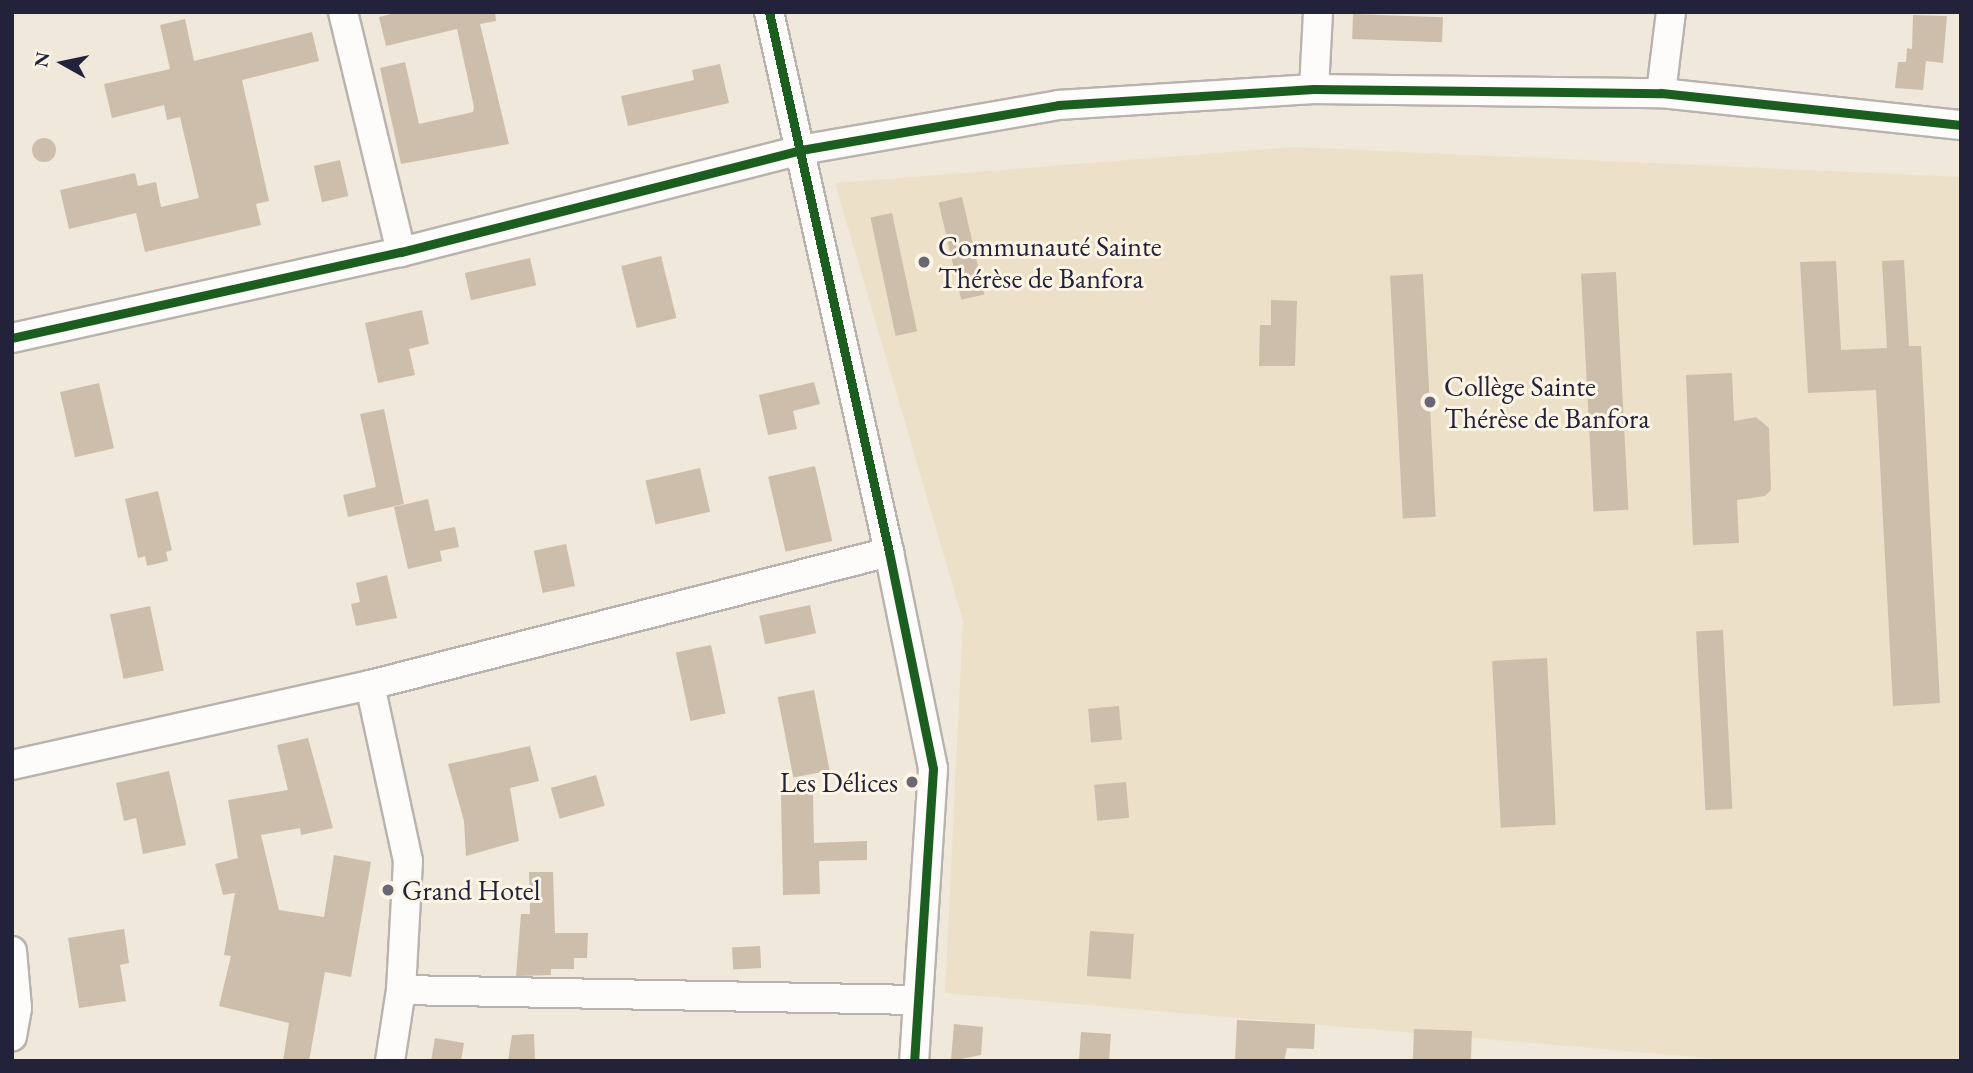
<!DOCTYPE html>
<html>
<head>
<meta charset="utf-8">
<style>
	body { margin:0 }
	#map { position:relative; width:1973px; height:1073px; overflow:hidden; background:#f0e8db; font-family:"EB Garamond",serif }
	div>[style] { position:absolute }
	.built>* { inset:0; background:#ece0c9 }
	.building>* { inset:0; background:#cdbeab; transform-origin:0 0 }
	.round { border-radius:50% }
	.roads { filter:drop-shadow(2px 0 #b8b3ae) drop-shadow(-2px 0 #b8b3ae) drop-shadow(0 2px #b8b3ae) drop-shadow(0 -2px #b8b3ae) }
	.minor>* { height:28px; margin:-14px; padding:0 14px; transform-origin:14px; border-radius:14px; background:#fdfcfa }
	.cycleway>* { height:9px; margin:-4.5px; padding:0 4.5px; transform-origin:4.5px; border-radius:4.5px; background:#1b5e20 }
	.dots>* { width:19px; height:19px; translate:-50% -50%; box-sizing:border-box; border:4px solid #fcf5e5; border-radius:50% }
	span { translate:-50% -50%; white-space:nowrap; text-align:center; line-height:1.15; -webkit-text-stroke:6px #fcf5e5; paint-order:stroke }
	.poi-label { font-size:28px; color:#22223b }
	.left { translate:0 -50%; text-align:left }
	.right { translate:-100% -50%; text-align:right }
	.frame { position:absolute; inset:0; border:14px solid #22223b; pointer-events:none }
	.north { position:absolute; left:28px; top:28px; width:70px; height:70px; -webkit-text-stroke:5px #fcf5e5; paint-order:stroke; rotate:279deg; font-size:19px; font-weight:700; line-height:28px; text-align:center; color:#22223b }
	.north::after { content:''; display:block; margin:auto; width:24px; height:32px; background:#22223b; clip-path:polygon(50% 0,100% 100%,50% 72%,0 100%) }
</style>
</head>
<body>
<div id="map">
	<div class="built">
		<div style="clip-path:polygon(1295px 147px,1961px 177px,1961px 1061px,1743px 1061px,945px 993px,963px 621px,835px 183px)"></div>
	</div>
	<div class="building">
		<div style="clip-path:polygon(399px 12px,495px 12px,496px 21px,480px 24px,509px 144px,401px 164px,380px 68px,405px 62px,419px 124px,473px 112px,474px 107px,457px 29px,386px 46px,379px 17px)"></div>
		<div style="left:1353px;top:14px;width:90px;height:25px;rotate:2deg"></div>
		<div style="clip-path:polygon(1913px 15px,1947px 16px,1943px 63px,1926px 61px,1923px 90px,1895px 88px,1898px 62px,1906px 62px,1907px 48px,1912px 49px)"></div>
		<div style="clip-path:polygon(185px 19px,194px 61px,312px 32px,319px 61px,242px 80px,269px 201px,256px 204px,261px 225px,145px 252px,136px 213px,69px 229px,60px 190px,135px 173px,138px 186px,156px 182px,161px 207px,199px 198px,180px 117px,167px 120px,164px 105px,112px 118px,104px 84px,170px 69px,160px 25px)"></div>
		<div style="clip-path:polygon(720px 64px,729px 103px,628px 126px,621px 96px,694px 80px,692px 70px)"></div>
		<div class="round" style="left:32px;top:138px;width:24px;height:24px"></div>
		<div style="left:340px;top:160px;width:37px;height:27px;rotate:77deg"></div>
		<div style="left:962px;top:197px;width:100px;height:24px;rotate:77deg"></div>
		<div style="left:892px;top:213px;width:121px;height:22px;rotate:78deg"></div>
		<div style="left:661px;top:256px;width:64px;height:41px;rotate:76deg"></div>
		<div style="left:530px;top:258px;width:28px;height:67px;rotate:77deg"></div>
		<div style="clip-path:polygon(1904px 260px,1909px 346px,1921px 346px,1940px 703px,1893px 706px,1876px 390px,1808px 393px,1800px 262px,1836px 261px,1841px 350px,1887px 348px,1882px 261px)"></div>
		<div style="left:1616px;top:272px;width:238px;height:35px;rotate:87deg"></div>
		<div style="left:1423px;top:274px;width:243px;height:33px;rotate:87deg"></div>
		<div style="clip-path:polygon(1271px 300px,1297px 301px,1295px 366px,1259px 366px,1260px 325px,1271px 325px)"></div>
		<div style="clip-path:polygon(422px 310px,429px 344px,409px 349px,415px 375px,378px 383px,365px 323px)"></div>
		<div style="clip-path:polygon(1732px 373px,1734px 421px,1756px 417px,1769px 428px,1771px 490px,1765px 496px,1737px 500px,1739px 543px,1693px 545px,1686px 375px)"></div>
		<div style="clip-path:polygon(814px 382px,820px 404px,793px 411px,797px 429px,768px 435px,759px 395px)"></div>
		<div style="left:99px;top:383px;width:67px;height:40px;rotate:77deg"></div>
		<div style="clip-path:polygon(384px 409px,404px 504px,348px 517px,343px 495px,376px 487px,360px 414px)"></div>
		<div style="left:815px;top:466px;width:77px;height:48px;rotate:77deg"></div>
		<div style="left:700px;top:468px;width:45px;height:56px;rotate:77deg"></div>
		<div style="clip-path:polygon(158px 491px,172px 550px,166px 552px,168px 561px,147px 566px,145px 556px,138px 558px,125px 499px)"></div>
		<div style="clip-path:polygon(428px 499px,435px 531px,455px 527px,459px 547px,440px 551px,442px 561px,408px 569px,394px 507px)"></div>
		<div style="left:566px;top:544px;width:43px;height:33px;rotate:78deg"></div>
		<div style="clip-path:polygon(387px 575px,397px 618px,356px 626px,351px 604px,360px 602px,356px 583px)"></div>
		<div style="left:810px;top:605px;width:29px;height:52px;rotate:78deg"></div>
		<div style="left:150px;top:606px;width:66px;height:41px;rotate:78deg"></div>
		<div style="left:1723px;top:630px;width:179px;height:27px;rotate:87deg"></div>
		<div style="left:711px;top:645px;width:70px;height:36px;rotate:78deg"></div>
		<div style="left:1547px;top:658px;width:167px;height:55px;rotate:87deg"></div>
		<div style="left:814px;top:690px;width:82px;height:37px;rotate:79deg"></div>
		<div style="left:1119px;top:706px;width:34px;height:31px;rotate:85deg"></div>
		<div style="clip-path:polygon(308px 738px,333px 828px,301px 835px,300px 828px,261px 835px,279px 910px,324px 917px,334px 855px,371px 862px,351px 977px,325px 972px,309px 1061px,283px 1061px,289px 1023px,219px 1006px,231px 956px,224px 955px,235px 893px,223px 895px,215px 864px,238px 858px,228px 800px,288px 790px,277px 745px)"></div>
		<div style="clip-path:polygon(530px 746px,539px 781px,510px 788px,519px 841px,466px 856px,464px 821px,448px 764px)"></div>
		<div style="clip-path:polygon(169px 771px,186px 845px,143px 854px,136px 818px,124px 821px,116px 783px)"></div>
		<div style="left:596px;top:775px;width:32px;height:47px;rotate:74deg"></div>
		<div style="left:1126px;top:782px;width:36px;height:32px;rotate:85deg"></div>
		<div style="clip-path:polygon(813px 793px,814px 843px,867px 841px,867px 860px,819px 861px,820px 894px,783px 895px,781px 794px)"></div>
		<div style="clip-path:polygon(529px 872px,553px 872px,555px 933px,588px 933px,587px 958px,574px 958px,574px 969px,551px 969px,551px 975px,516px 976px,521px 914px,530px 914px)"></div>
		<div style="clip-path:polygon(124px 929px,129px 963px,120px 965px,126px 1001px,79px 1008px,68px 938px)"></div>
		<div style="left:1090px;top:931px;width:44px;height:45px;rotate:4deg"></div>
		<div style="left:760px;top:946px;width:22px;height:28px;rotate:87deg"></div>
		<div style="clip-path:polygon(1237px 1020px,1315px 1024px,1314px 1049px,1287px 1048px,1284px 1061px,1235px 1061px)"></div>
		<div style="clip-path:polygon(954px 1024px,983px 1027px,981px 1055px,951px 1061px)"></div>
		<div style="left:1414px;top:1029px;width:58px;height:32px;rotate:2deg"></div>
		<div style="left:1081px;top:1032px;width:30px;height:29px;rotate:4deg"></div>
		<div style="clip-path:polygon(534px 1034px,535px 1061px,508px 1061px,512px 1035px)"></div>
		<div style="clip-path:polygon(435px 1038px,464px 1043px,461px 1061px,431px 1061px)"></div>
	</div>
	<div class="roads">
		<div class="minor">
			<div style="left:343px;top:12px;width:247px;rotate:76.4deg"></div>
			<div style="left:769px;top:12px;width:553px;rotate:77.47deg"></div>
			<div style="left:889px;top:552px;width:221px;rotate:78.5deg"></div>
			<div style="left:933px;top:769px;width:293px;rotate:93.7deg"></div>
			<div style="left:1314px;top:89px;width:77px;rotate:-87deg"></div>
			<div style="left:1661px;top:93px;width:82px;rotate:-83deg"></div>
			<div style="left:12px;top:338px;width:398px;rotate:-12.5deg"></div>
			<div style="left:401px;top:252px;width:413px;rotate:-14.3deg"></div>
			<div style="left:801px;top:150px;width:261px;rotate:-9.9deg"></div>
			<div style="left:1058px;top:105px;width:256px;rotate:-3.6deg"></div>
			<div style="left:1314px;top:89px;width:347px;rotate:0.7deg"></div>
			<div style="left:1661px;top:93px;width:302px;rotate:6.1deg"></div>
			<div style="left:370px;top:685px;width:180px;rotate:77.8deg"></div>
			<div style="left:408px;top:861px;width:129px;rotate:93.1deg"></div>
			<div style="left:401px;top:990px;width:72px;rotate:98.8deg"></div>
			<div style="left:12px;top:765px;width:367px;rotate:-12.6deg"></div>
			<div style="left:370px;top:685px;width:536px;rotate:-14.37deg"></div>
			<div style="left:12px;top:951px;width:57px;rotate:85deg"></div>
			<div style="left:17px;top:1008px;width:29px;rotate:100deg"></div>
			<div style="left:401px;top:990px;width:516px;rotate:1.11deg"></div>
		</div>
	</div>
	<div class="cycleway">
		<div style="left:769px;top:12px;width:553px;rotate:77.47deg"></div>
		<div style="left:889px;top:552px;width:221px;rotate:78.5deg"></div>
		<div style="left:933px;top:769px;width:293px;rotate:93.7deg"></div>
		<div style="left:12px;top:338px;width:398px;rotate:-12.5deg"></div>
		<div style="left:401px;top:252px;width:413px;rotate:-14.3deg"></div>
		<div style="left:801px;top:150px;width:261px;rotate:-9.9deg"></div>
		<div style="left:1058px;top:105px;width:256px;rotate:-3.6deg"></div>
		<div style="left:1314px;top:89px;width:347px;rotate:0.7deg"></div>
		<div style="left:1661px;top:93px;width:302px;rotate:6.1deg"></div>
	</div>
	<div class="dots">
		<div style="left:924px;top:262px;background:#6a6773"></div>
		<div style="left:1430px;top:402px;background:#6a6773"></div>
		<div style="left:912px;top:782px;background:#6a6773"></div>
		<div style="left:388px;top:890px;background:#6a6773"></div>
	</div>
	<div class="poi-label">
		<span class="left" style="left:938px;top:262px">Communauté Sainte<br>Thérèse de Banfora</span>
		<span class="left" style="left:1444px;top:402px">Collège Sainte<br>Thérèse de Banfora</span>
		<span class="right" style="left:898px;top:782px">Les Délices</span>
		<span class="left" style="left:402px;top:890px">Grand Hotel</span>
	</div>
	<div class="frame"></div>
	<div class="north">N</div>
</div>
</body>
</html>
